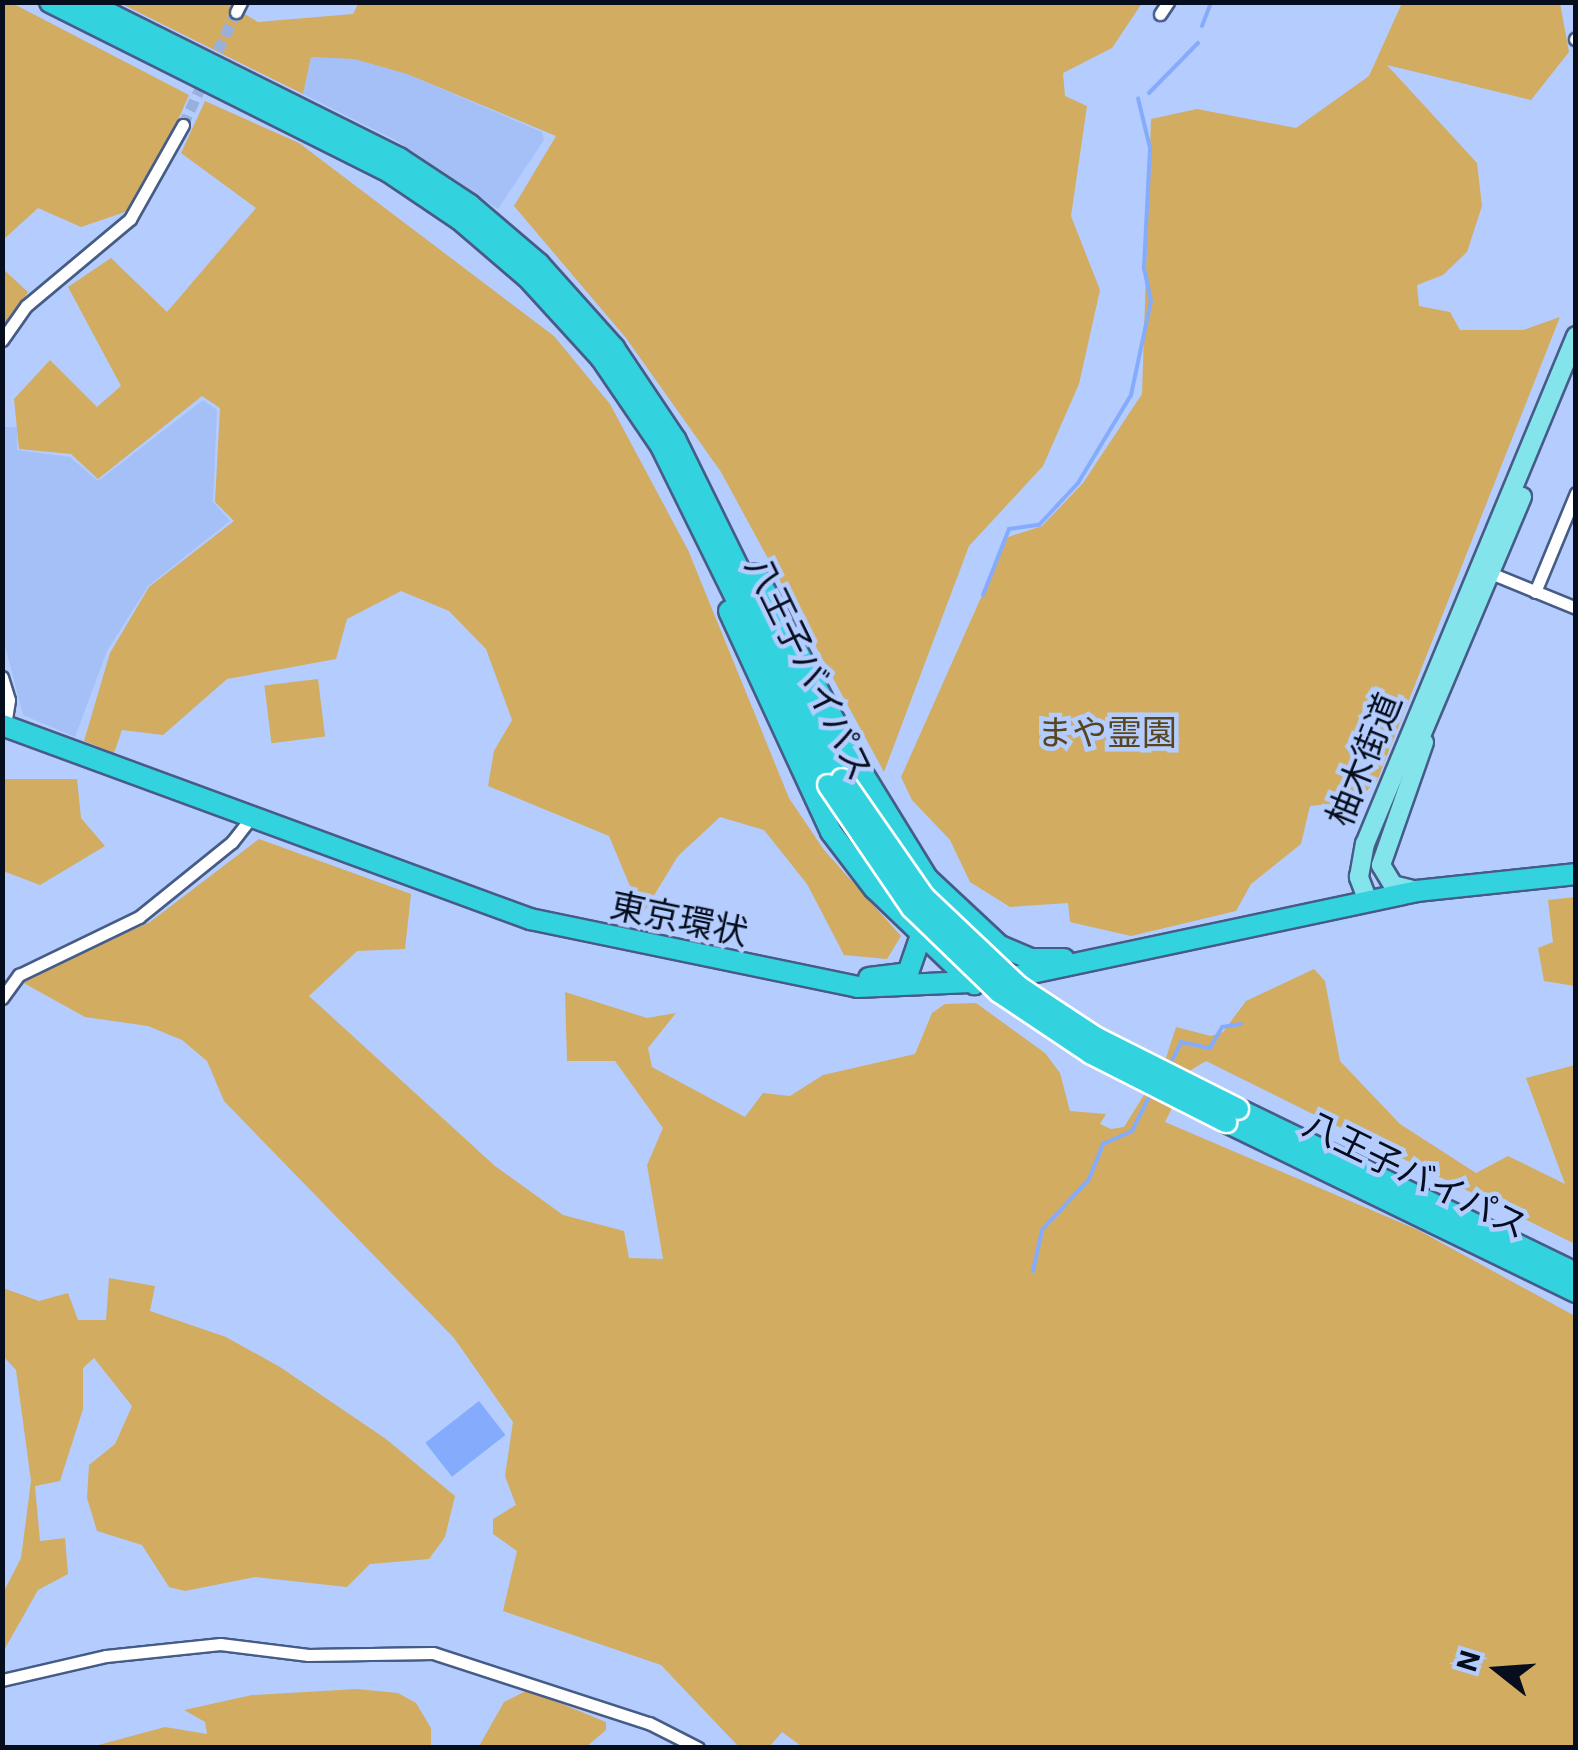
<!DOCTYPE html>
<html>
<head>
<meta charset="utf-8">
<style>
	body { margin:0 }
	#map { position:relative; width:1578px; height:1750px; overflow:hidden; background:#b4cdfe; font-family:Roboto,"Noto Sans JP",sans-serif }
	div>[style] { position:absolute }
	.built>* { inset:0; background:#a4c0f7 }
	.green>* { inset:0; background:#d1ac61; transform-origin:0 0 }
	.water>* { inset:0; background:#85acfc; transform-origin:0 0 }
	.stream>* { height:4px; margin:-2px; padding:0 2px; transform-origin:2px; border-radius:2px; background:#85acfc }
	.street-tunnel>* { height:11px; margin-top:-5.5px; transform-origin:0; background:repeating-linear-gradient(90deg,#9ab0dc 0 11px,transparent 0 16.5px) }
	.roads { filter:drop-shadow(2px 0 #465c87) drop-shadow(-2px 0 #465c87) drop-shadow(0 2px #465c87) drop-shadow(0 -2px #465c87) }
	.street>* { height:11px; margin:-5.5px; padding:0 5.5px; transform-origin:5.5px; border-radius:5.5px; background:#fff }
	.primary>* { height:18px; margin:-9px; padding:0 9px; transform-origin:9px; border-radius:9px; background:#84e4ec }
	.highway>* { height:20px; margin:-10px; padding:0 10px; transform-origin:10px; border-radius:10px; background:#32d2df }
	.bridges { filter:drop-shadow(2px 0 #fff) drop-shadow(-2px 0 #fff) drop-shadow(0 2px #fff) drop-shadow(0 -2px #fff) }
	.highway-bridge>* { height:20px; margin:-10px; padding:0 10px; transform-origin:10px; border-radius:10px; background:#32d2df }
	span { translate:-50% -50%; white-space:nowrap; text-align:center; line-height:1.15; -webkit-text-stroke:9px #b4cdfe; paint-order:stroke }
	.street-label { font-size:35px; color:#060d1d }
	.park-label { font-size:35px; color:#57451d }
	.frame { position:absolute; inset:0; border:5px solid #060d1d; pointer-events:none }
	.north { position:absolute; left:1448px; top:1620px; width:100px; height:100px; -webkit-text-stroke:8px #b4cdfe; paint-order:stroke; rotate:287deg; font-size:28px; font-weight:700; line-height:40px; text-align:center; color:#060d1d }
	.north::after { content:''; display:block; margin:auto; width:35px; height:45px; background:#060d1d; clip-path:polygon(50% 0,100% 100%,50% 72%,0 100%) }
</style>
</head>
<body>
<div id="map">
	<div class="built">
		<div style="clip-path:polygon(311px 57px,354px 59px,407px 74px,542px 132px,544px 140px,498px 209px,397px 141px,303px 94px)"></div>
		<div style="clip-path:polygon(203px 400px,217px 410px,213px 502px,230px 521px,148px 586px,107px 651px,75px 737px,23px 715px,3px 638px,3px 427px,17px 427px,17px 450px,70px 457px,98px 481px)"></div>
	</div>
	<div class="green">
		<div style="clip-path:polygon(10px 2px,189px 95px,157px 167px,128px 211px,81px 227px,38px 208px,3px 240px,2px 3px)"></div>
		<div style="clip-path:polygon(359px 2px,1142px 3px,1112px 48px,1063px 73px,1065px 96px,1087px 106px,1071px 216px,1100px 290px,1079px 384px,1043px 466px,969px 546px,884px 772px,721px 472px,626px 338px,514px 206px,556px 136px,407px 74px,354px 59px,311px 57px,303px 94px,120px 3px,226px 3px,258px 22px,353px 14px)"></div>
		<div style="clip-path:polygon(1402px 3px,1560px 3px,1569px 52px,1531px 100px,1387px 65px,1477px 163px,1482px 206px,1467px 252px,1443px 275px,1417px 285px,1419px 306px,1450px 312px,1460px 330px,1523px 330px,1560px 317px,1377px 781px,1341px 815px,1328px 804px,1310px 806px,1301px 844px,1251px 884px,1236px 911px,1131px 936px,1070px 922px,1068px 903px,1010px 907px,970px 882px,950px 840px,912px 800px,901px 777px,1008px 537px,1042px 526px,1083px 483px,1142px 394px,1151px 119px,1197px 109px,1296px 128px,1369px 76px)"></div>
		<div style="clip-path:polygon(205px 101px,299px 143px,554px 336px,610px 404px,688px 550px,789px 798px,824px 850px,901px 936px,887px 959px,844px 955px,807px 884px,764px 830px,720px 817px,678px 856px,642px 915px,609px 836px,488px 786px,494px 751px,512px 720px,486px 649px,449px 611px,401px 591px,347px 619px,336px 659px,227px 679px,163px 735px,122px 730px,114px 753px,84px 741px,110px 653px,149px 587px,234px 521px,215px 502px,220px 408px,202px 396px,98px 479px,71px 454px,19px 449px,14px 399px,50px 360px,97px 407px,121px 386px,68px 287px,111px 258px,167px 312px,256px 208px,181px 153px)"></div>
		<div style="clip-path:polygon(3px 269px,28px 292px,3px 330px)"></div>
		<div style="left:318px;top:679px;width:58px;height:54px;rotate:83deg"></div>
		<div style="clip-path:polygon(3px 779px,77px 779px,81px 818px,105px 846px,40px 885px,3px 871px)"></div>
		<div style="clip-path:polygon(259px 839px,411px 894px,405px 949px,357px 951px,309px 996px,495px 1166px,563px 1215px,624px 1231px,629px 1258px,663px 1259px,647px 1165px,663px 1128px,615px 1061px,567px 1061px,565px 992px,647px 1018px,676px 1013px,648px 1048px,652px 1067px,745px 1117px,763px 1093px,790px 1096px,823px 1075px,915px 1054px,932px 1013px,945px 1004px,976px 1003px,1045px 1053px,1060px 1073px,1070px 1111px,1106px 1114px,1100px 1124px,1111px 1129px,1124px 1127px,1165px 1061px,1176px 1027px,1211px 1036px,1223px 1032px,1246px 1001px,1314px 969px,1325px 981px,1340px 1061px,1400px 1124px,1476px 1173px,1508px 1156px,1565px 1184px,1526px 1078px,1575px 1065px,1575px 1244px,1206px 1061px,1191px 1070px,1165px 1122px,1418px 1230px,1575px 1316px,1575px 1747px,804px 1748px,782px 1732px,769px 1747px,739px 1747px,661px 1665px,503px 1611px,517px 1551px,493px 1534px,493px 1519px,516px 1505px,505px 1476px,513px 1422px,454px 1338px,224px 1101px,207px 1061px,182px 1040px,148px 1026px,85px 1017px,20px 981px,150px 922px)"></div>
		<div style="clip-path:polygon(1575px 897px,1575px 986px,1544px 981px,1538px 948px,1553px 942px,1548px 900px)"></div>
		<div style="clip-path:polygon(109px 1278px,155px 1286px,150px 1311px,226px 1337px,280px 1367px,386px 1439px,455px 1496px,445px 1537px,429px 1559px,370px 1564px,347px 1587px,255px 1577px,185px 1591px,169px 1587px,142px 1545px,97px 1531px,87px 1498px,89px 1465px,115px 1444px,132px 1406px,94px 1358px,83px 1368px,83px 1409px,60px 1481px,35px 1486px,40px 1541px,65px 1538px,68px 1574px,38px 1590px,3px 1652px,3px 1593px,21px 1558px,31px 1481px,16px 1370px,3px 1356px,3px 1288px,39px 1301px,68px 1293px,78px 1320px,106px 1320px)"></div>
		<div style="clip-path:polygon(357px 1689px,398px 1693px,416px 1703px,431px 1728px,431px 1747px,91px 1747px,165px 1727px,207px 1734px,205px 1722px,184px 1710px,252px 1695px)"></div>
		<div style="clip-path:polygon(528px 1690px,606px 1722px,606px 1730px,586px 1747px,478px 1748px,504px 1702px)"></div>
	</div>
	<div class="water">
		<div style="left:479px;top:1401px;width:43px;height:68px;rotate:52deg"></div>
	</div>
	<div class="stream">
		<div style="left:1202px;top:26px;width:26px;rotate:-69deg"></div>
		<div style="left:1149px;top:93px;width:70px;rotate:-45.6deg"></div>
		<div style="left:983px;top:595px;width:71px;rotate:-68.5deg"></div>
		<div style="left:1009px;top:529px;width:30px;rotate:-8deg"></div>
		<div style="left:1039px;top:525px;width:57px;rotate:-47.1deg"></div>
		<div style="left:1078px;top:483px;width:103px;rotate:-58.9deg"></div>
		<div style="left:1131px;top:395px;width:96px;rotate:-78deg"></div>
		<div style="left:1151px;top:301px;width:35px;rotate:-102deg"></div>
		<div style="left:1144px;top:267px;width:119px;rotate:-87.1deg"></div>
		<div style="left:1150px;top:148px;width:51px;rotate:-103.5deg"></div>
		<div style="left:1168px;top:1068px;width:29px;rotate:-63deg"></div>
		<div style="left:1181px;top:1042px;width:30px;rotate:12deg"></div>
		<div style="left:1210px;top:1048px;width:24px;rotate:-60deg"></div>
		<div style="left:1222px;top:1027px;width:19px;rotate:-9deg"></div>
		<div style="left:1033px;top:1271px;width:42px;rotate:-77.6deg"></div>
		<div style="left:1042px;top:1230px;width:69px;rotate:-47.3deg"></div>
		<div style="left:1089px;top:1179px;width:38px;rotate:-68deg"></div>
		<div style="left:1103px;top:1144px;width:32px;rotate:-24deg"></div>
		<div style="left:1132px;top:1131px;width:42px;rotate:-63.4deg"></div>
	</div>
	<div class="street-tunnel">
		<div style="left:183px;top:125px;width:125px;rotate:-64.9deg"></div>
	</div>
	<div class="roads">
		<div class="street">
			<div style="left:236px;top:12px;width:11px;rotate:-63deg"></div>
			<div style="left:1160px;top:14px;width:14px;rotate:-56deg"></div>
			<div style="left:1575px;top:39px;width:1px;rotate:-45deg"></div>
			<div style="left:2px;top:340px;width:42px;rotate:-54.8deg"></div>
			<div style="left:26px;top:306px;width:136px;rotate:-39.9deg"></div>
			<div style="left:130px;top:219px;width:108px;rotate:-60.6deg"></div>
			<div style="left:1488px;top:572px;width:95px;rotate:22.2deg"></div>
			<div style="left:1535px;top:592px;width:107px;rotate:-67.5deg"></div>
			<div style="left:2px;top:677px;width:24px;rotate:73deg"></div>
			<div style="left:9px;top:700px;width:25px;rotate:99deg"></div>
			<div style="left:2px;top:998px;width:29px;rotate:-54deg"></div>
			<div style="left:19px;top:975px;width:133px;rotate:-25.8deg"></div>
			<div style="left:139px;top:917px;width:119px;rotate:-38.9deg"></div>
			<div style="left:232px;top:842px;width:29px;rotate:-52deg"></div>
			<div style="left:2px;top:1680px;width:107px;rotate:-13deg"></div>
			<div style="left:106px;top:1656px;width:115px;rotate:-6deg"></div>
			<div style="left:220px;top:1644px;width:89px;rotate:7.1deg"></div>
			<div style="left:308px;top:1655px;width:125px;rotate:-0.9deg"></div>
			<div style="left:433px;top:1653px;width:227px;rotate:18deg"></div>
			<div style="left:649px;top:1723px;width:55px;rotate:27deg"></div>
		</div>
		<div class="primary">
			<div style="left:1415px;top:750px;width:275px;rotate:-67.1deg"></div>
			<div style="left:1417px;top:891px;width:25px;rotate:-166deg"></div>
			<div style="left:1393px;top:885px;width:23px;rotate:-121deg"></div>
			<div style="left:1381px;top:865px;width:130px;rotate:-70.7deg"></div>
			<div style="left:1368px;top:901px;width:26px;rotate:-111deg"></div>
			<div style="left:1359px;top:877px;width:34px;rotate:-80deg"></div>
			<div style="left:1365px;top:844px;width:550px;rotate:-67.44deg"></div>
		</div>
		<div class="highway">
			<div style="left:50px;top:2px;width:379px;rotate:26.6deg"></div>
			<div style="left:389px;top:172px;width:84px;rotate:33.9deg"></div>
			<div style="left:459px;top:219px;width:89px;rotate:40.5deg"></div>
			<div style="left:527px;top:277px;width:110px;rotate:47.6deg"></div>
			<div style="left:601px;top:358px;width:107px;rotate:55.7deg"></div>
			<div style="left:661px;top:446px;width:378px;rotate:63.8deg"></div>
			<div style="left:86px;top:2px;width:350px;rotate:26.5deg"></div>
			<div style="left:399px;top:158px;width:85px;rotate:33.5deg"></div>
			<div style="left:470px;top:205px;width:91px;rotate:40.5deg"></div>
			<div style="left:539px;top:264px;width:113px;rotate:48.2deg"></div>
			<div style="left:614px;top:348px;width:110px;rotate:56.2deg"></div>
			<div style="left:675px;top:439px;width:379px;rotate:63.8deg"></div>
			<div style="left:756px;top:574px;width:221px;rotate:61.9deg"></div>
			<div style="left:860px;top:769px;width:128px;rotate:58.4deg"></div>
			<div style="left:927px;top:878px;width:100px;rotate:43deg"></div>
			<div style="left:1000px;top:946px;width:34px;rotate:23deg"></div>
			<div style="left:1031px;top:959px;width:33px"></div>
			<div style="left:729px;top:611px;width:243px;rotate:65.2deg"></div>
			<div style="left:831px;top:832px;width:71px;rotate:52.5deg"></div>
			<div style="left:874px;top:888px;width:139px;rotate:43.8deg"></div>
			<div style="left:2px;top:725px;width:563px;rotate:20.17deg"></div>
			<div style="left:530px;top:919px;width:334px;rotate:11.7deg"></div>
			<div style="left:857px;top:987px;width:137px;rotate:-2.5deg"></div>
			<div style="left:994px;top:981px;width:432px;rotate:-12deg"></div>
			<div style="left:1417px;top:891px;width:160px;rotate:-6.1deg"></div>
			<div style="left:869px;top:978px;width:39px;rotate:-7deg"></div>
			<div style="left:908px;top:973px;width:39px;rotate:-71deg"></div>
			<div style="left:1238px;top:1109px;width:376px;rotate:25.9deg"></div>
			<div style="left:1226px;top:1122px;width:389px;rotate:25.9deg"></div>
		</div>
	</div>
	<div class="bridges">
		<div class="highway-bridge">
			<div style="left:842px;top:779px;width:144px;rotate:55.2deg"></div>
			<div style="left:924px;top:897px;width:129px;rotate:43.4deg"></div>
			<div style="left:1018px;top:986px;width:95px;rotate:33.4deg"></div>
			<div style="left:1097px;top:1038px;width:158px;rotate:26.7deg"></div>
			<div style="left:828px;top:785px;width:149px;rotate:55.7deg"></div>
			<div style="left:912px;top:908px;width:121px;rotate:44deg"></div>
			<div style="left:999px;top:992px;width:110px;rotate:33.8deg"></div>
			<div style="left:1090px;top:1053px;width:153px;rotate:26.9deg"></div>
		</div>
	</div>
	<div class="street-label">
		<span style="left:808px;top:669px;rotate:64deg">八王子バイパス</span>
		<span style="left:1365px;top:760px;rotate:-68deg">柚木街道</span>
		<span style="left:679px;top:920px;rotate:12deg">東京環状</span>
		<span style="left:1415px;top:1176px;rotate:26deg">八王子バイパス</span>
	</div>
	<div class="park-label">
		<span style="left:1107px;top:734px">まや霊園</span>
	</div>
	<div class="frame"></div>
	<div class="north">N</div>
</div>
</body>
</html>
